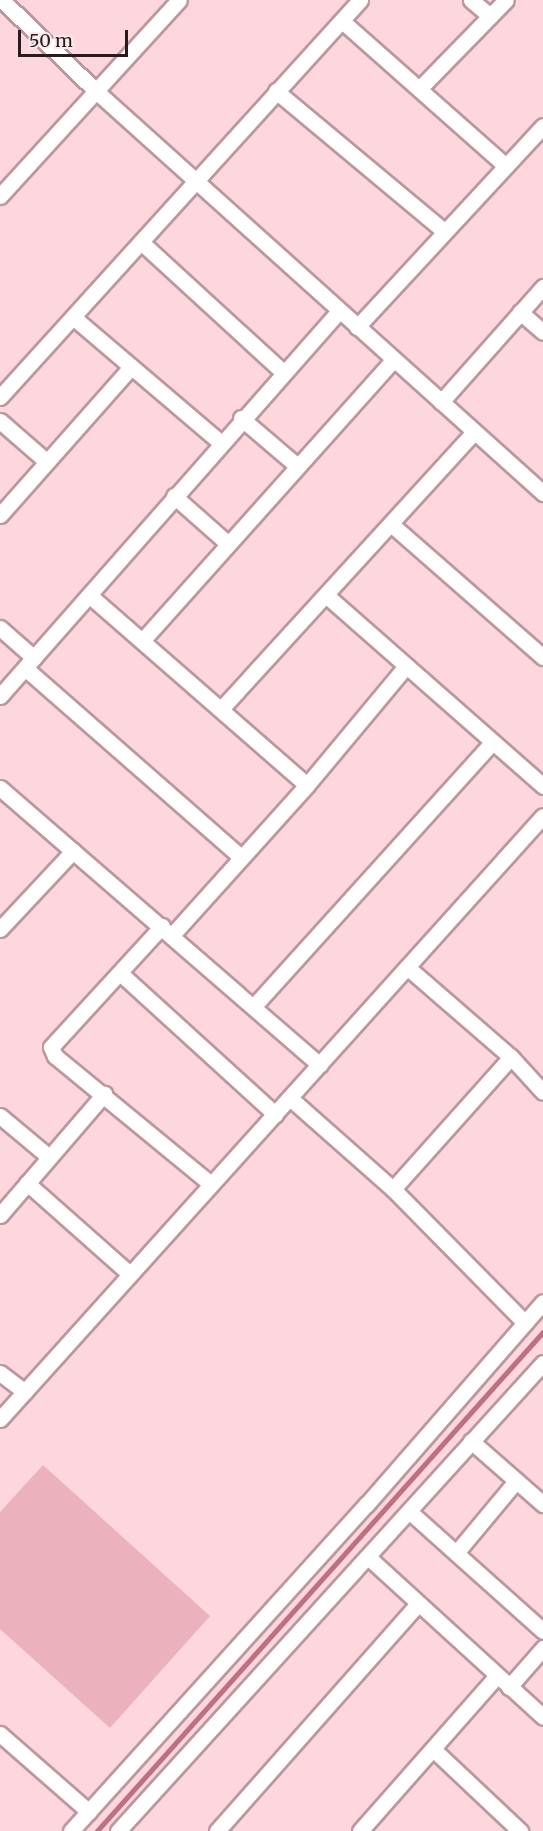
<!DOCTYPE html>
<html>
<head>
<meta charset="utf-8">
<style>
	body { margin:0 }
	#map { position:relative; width:543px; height:1831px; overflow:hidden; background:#fdd6de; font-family:Merriweather,serif }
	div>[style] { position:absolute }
	.green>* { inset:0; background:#ebb2be }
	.stream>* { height:4.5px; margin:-2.25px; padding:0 2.25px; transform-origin:2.25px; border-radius:2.25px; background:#bf6f82 }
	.roads { filter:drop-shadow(2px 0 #bc979e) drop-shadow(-2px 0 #bc979e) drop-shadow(0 2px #bc979e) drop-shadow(0 -2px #bc979e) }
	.minor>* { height:15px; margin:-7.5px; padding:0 7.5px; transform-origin:7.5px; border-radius:7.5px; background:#fff }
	span { translate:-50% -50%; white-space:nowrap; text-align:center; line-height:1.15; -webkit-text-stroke:4.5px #fbeaed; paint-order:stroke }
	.scale { position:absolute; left:18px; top:30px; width:110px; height:27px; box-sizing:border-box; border:3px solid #281a1d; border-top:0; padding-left:8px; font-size:18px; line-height:21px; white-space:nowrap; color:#281a1d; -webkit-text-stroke:4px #fbeaed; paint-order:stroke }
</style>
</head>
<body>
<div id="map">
	<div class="green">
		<div style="clip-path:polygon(43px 1465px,210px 1616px,110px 1728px,0 1629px,0 1512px)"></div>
	</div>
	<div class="stream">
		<div style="left:97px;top:1831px;width:669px;rotate:-48.21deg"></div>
	</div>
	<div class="roads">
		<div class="minor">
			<div style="left:2px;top:0;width:132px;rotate:44.1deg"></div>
			<div style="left:97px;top:92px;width:600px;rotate:41.96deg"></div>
			<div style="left:471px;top:0;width:25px;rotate:40deg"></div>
			<div style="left:342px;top:21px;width:219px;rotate:41.5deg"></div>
			<div style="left:419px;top:89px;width:124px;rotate:-45.7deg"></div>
			<div style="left:276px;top:91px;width:219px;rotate:39.8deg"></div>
			<div style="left:0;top:196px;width:265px;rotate:-47.6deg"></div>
			<div style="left:141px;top:242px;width:193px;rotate:42.5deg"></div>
			<div style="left:520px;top:312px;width:30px;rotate:41deg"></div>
			<div style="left:73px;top:317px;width:194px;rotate:40.4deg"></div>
			<div style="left:357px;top:327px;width:274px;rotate:-47.2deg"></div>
			<div style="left:0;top:397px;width:536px;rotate:-47.8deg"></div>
			<div style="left:441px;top:402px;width:154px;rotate:-48.4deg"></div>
			<div style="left:241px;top:418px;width:72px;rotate:40.5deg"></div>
			<div style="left:0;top:421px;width:61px;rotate:41deg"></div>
			<div style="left:174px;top:496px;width:69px;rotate:41.5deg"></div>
			<div style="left:0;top:515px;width:198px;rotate:-48.5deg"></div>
			<div style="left:391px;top:524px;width:202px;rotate:41.2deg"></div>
			<div style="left:89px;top:595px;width:289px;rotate:41.1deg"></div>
			<div style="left:327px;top:596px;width:288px;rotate:41.3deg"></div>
			<div style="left:0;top:628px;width:45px;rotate:41.4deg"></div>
			<div style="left:142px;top:641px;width:377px;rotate:-48.2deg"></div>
			<div style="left:25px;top:668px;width:287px;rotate:41.2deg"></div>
			<div style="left:0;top:696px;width:513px;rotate:-48.64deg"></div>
			<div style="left:221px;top:709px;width:375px;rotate:-47.6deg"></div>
			<div style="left:0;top:788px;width:423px;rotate:40.9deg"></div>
			<div style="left:162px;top:926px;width:164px;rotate:132.5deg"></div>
			<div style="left:51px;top:1047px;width:10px;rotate:66deg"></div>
			<div style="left:55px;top:1056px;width:202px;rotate:39.4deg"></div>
			<div style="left:0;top:929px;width:107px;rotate:-46.9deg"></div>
			<div style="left:172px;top:935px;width:202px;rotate:-48deg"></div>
			<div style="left:307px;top:785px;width:155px;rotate:-50.2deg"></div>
			<div style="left:407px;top:967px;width:138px;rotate:40.9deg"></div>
			<div style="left:511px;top:1057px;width:47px;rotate:47.6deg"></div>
			<div style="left:120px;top:973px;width:210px;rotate:42.3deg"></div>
			<div style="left:254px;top:1006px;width:353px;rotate:-47.9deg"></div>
			<div style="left:290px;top:1098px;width:137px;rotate:41.5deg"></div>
			<div style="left:393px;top:1189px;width:188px;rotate:45.4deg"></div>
			<div style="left:0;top:1116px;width:64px;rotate:39.9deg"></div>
			<div style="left:27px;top:1183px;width:137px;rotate:41.5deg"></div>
			<div style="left:393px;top:1189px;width:177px;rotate:-48.2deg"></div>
			<div style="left:0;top:1215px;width:160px;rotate:-49.3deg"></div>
			<div style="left:0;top:1373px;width:31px;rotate:37deg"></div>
			<div style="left:0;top:1419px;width:811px;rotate:-48deg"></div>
			<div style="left:471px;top:1441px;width:96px;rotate:41.2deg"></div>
			<div style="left:410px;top:1512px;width:178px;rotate:41.8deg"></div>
			<div style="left:456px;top:1553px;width:94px;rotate:-50.2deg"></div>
			<div style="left:368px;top:1557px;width:237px;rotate:42.4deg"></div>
			<div style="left:509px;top:1687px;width:52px;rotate:-48.9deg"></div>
			<div style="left:0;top:1734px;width:118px;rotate:41.2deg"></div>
			<div style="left:433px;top:1749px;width:120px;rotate:43.3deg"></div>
			<div style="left:71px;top:1831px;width:440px;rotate:-47.9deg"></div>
			<div style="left:366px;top:1505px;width:269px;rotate:-48.9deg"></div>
			<div style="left:118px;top:1831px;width:632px;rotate:-47.76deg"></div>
			<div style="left:217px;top:1831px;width:303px;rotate:-48.5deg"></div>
			<div style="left:360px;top:1831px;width:205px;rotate:-48.6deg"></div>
		</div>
	</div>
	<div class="scale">50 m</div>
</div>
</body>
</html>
